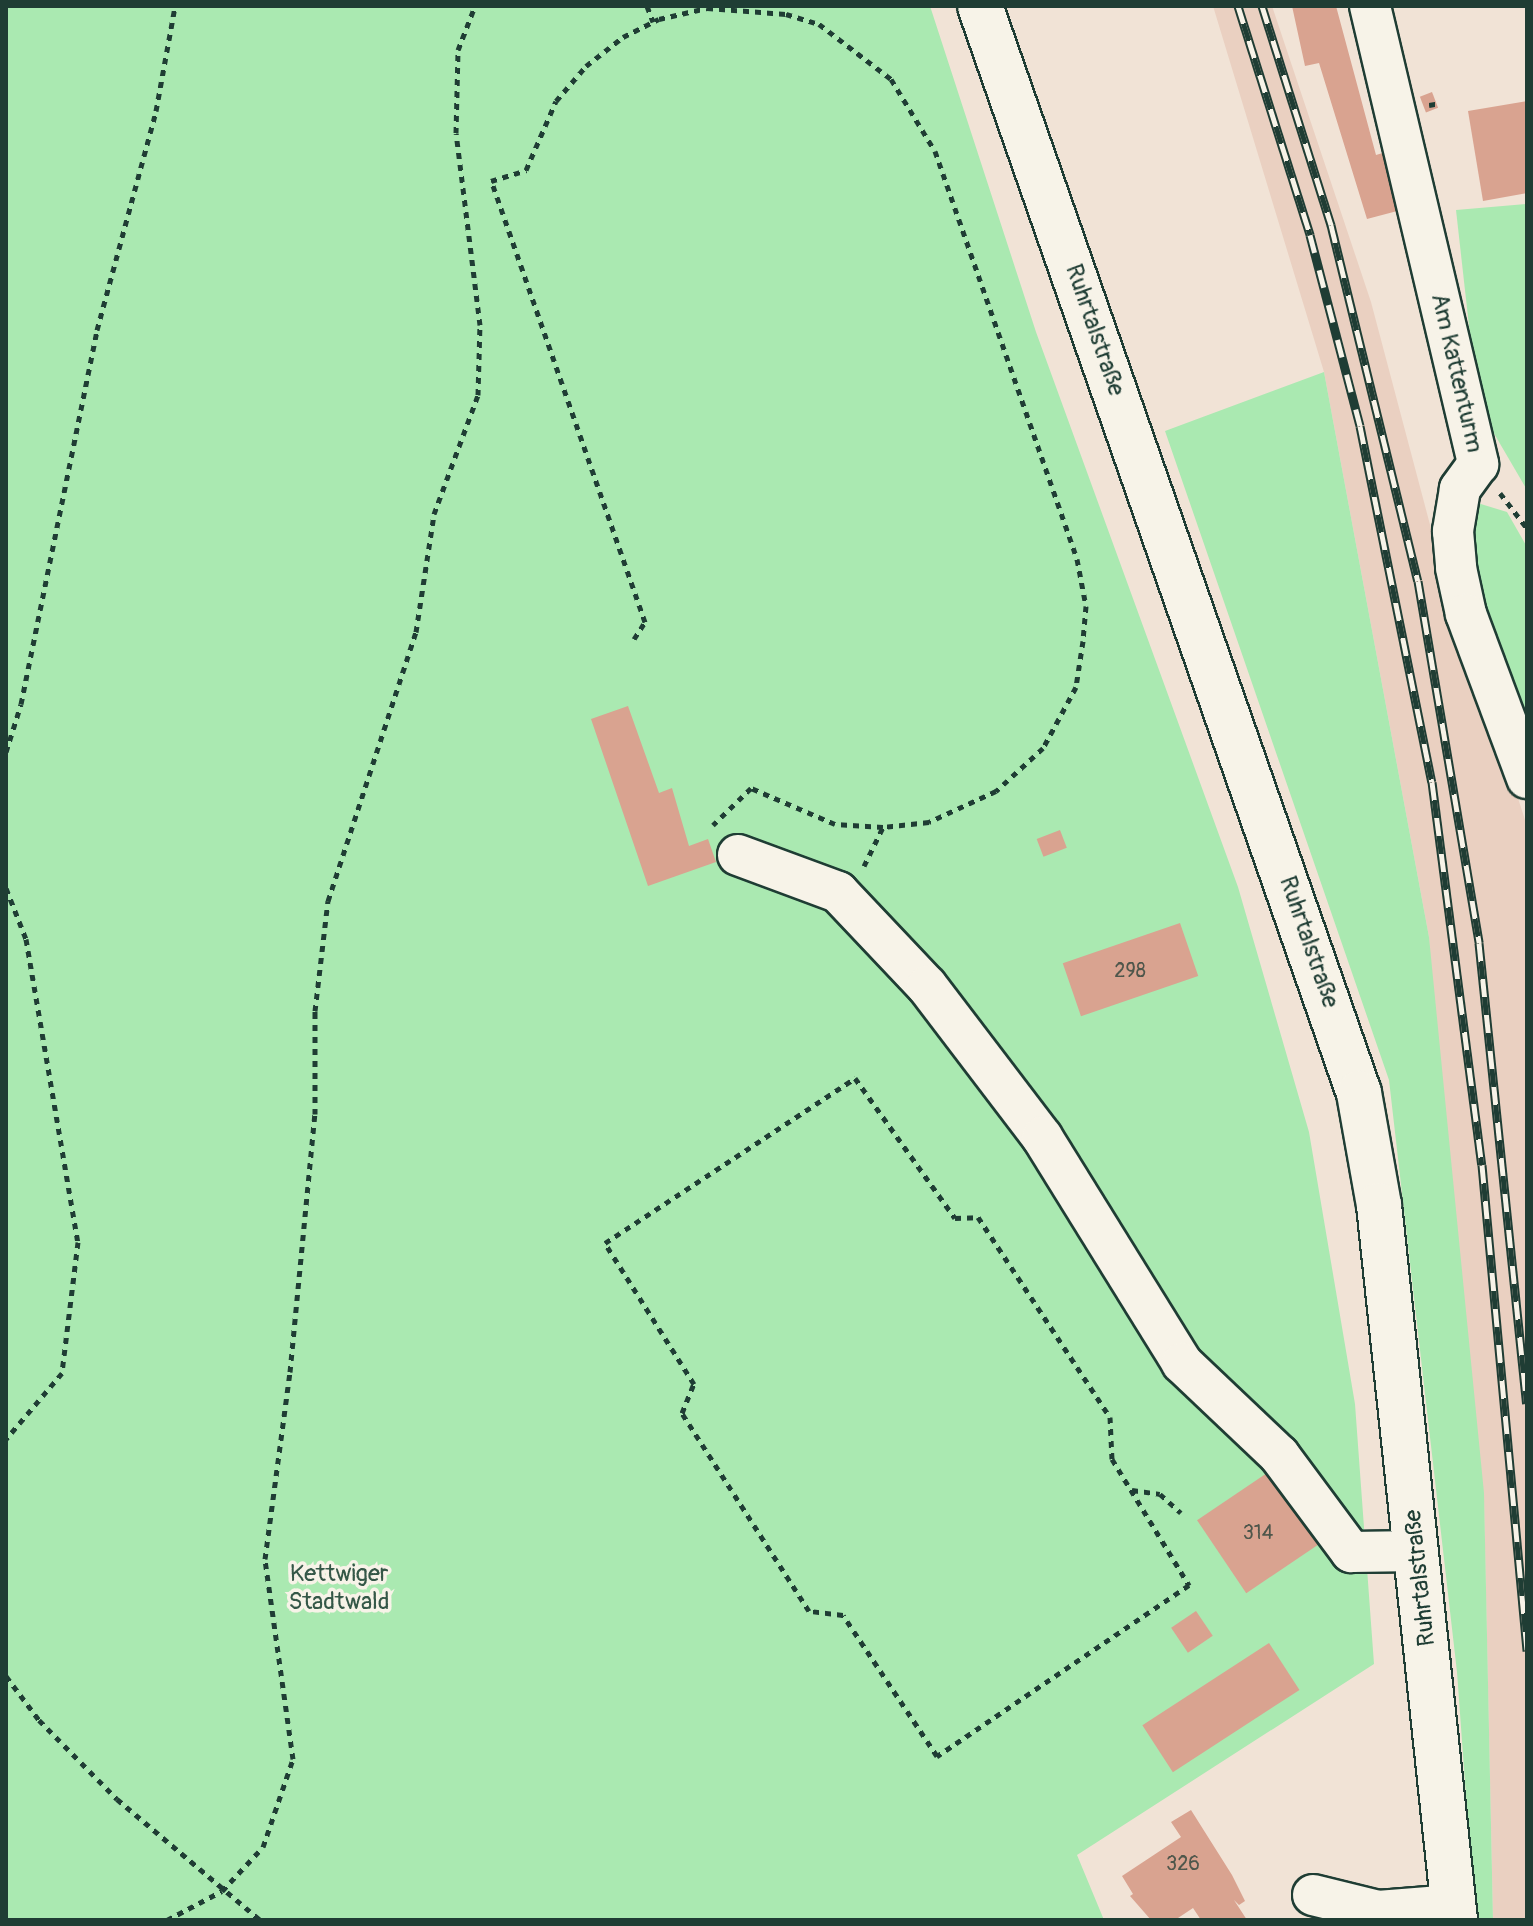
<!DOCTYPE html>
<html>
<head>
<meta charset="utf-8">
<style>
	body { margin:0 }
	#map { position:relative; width:1533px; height:1926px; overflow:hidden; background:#f1e3d6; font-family:Pangolin,sans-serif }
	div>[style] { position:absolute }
	.built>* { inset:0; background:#ead0c1 }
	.green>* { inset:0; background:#aae9b1 }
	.building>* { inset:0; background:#d9a390; transform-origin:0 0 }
	.path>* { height:5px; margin-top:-2.5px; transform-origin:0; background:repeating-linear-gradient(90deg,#1f3d34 0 6px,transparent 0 12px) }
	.roads { filter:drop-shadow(2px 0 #1f3d34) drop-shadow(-2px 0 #1f3d34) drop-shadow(0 2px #1f3d34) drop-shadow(0 -2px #1f3d34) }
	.minor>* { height:40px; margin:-20px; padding:0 20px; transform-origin:20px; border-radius:20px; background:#f7f3e8 }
	.major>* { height:44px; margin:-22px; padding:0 22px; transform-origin:22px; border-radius:22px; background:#f7f3e8 }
	.rail>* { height:9px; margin-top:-4.5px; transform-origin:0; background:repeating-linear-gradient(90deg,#f7f3e8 0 18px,#1f3d34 0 36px); box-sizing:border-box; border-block:2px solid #1f3d34 }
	span { translate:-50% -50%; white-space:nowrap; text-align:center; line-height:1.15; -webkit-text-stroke:7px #f7f3e8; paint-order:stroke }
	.number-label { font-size:20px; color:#4e564b }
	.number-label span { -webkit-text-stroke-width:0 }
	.street-label { font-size:24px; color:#1f3d34 }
	.park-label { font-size:24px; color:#345747 }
	.frame { position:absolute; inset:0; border:8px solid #1f3d34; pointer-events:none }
</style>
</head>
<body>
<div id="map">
	<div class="built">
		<div style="clip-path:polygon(1213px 6px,1272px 6px,1371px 302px,1433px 536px,1527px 826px,1527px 1920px,1493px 1920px,1484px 1501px,1457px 1672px,1429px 937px,1324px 372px)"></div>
	</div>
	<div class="green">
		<div style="clip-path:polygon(6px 6px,930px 6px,1036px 332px,1238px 887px,1309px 1132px,1355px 1404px,1374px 1664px,1077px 1855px,1104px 1920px,6px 1920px)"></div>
		<div style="clip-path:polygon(1527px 204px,1527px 490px,1478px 406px,1456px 210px)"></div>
		<div style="clip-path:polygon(1324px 372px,1429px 937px,1484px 1493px,1493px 1920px,1475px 1920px,1457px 1672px,1389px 1080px,1165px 431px)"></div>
		<div style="clip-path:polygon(1471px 501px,1507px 512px,1527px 547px,1527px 744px,1471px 587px)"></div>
	</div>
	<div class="building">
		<div style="clip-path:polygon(1292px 6px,1336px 6px,1376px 155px,1386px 152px,1401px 210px,1367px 219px,1319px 63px,1305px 66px)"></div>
		<div style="left:1432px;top:92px;width:17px;height:13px;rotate:69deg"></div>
		<div style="clip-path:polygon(1527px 101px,1527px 193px,1483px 201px,1468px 111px)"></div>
		<div style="clip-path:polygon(628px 706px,659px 793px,672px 788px,689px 846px,708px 839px,716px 862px,648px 886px,591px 719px)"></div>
		<div style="left:1060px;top:830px;width:19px;height:25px;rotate:69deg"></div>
		<div style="left:1180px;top:923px;width:56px;height:124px;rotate:71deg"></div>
		<div style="left:1270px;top:1471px;width:88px;height:88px;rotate:56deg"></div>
		<div style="left:1196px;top:1611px;width:30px;height:30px;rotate:56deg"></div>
		<div style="left:1269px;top:1643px;width:56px;height:151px;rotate:57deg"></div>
		<div style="clip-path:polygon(1191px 1810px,1232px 1875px,1245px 1901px,1239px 1905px,1234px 1900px,1247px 1920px,1201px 1920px,1193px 1908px,1175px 1920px,1151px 1920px,1130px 1896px,1133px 1894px,1122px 1876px,1181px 1837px,1171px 1822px)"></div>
	</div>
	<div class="path">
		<div style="left:647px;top:6px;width:17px;rotate:69deg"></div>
		<div style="left:1429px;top:105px;width:11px;rotate:-10deg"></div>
		<div style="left:1500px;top:493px;width:44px;rotate:52.4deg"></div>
		<div style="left:634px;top:639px;width:20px;rotate:-57deg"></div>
		<div style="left:645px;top:622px;width:467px;rotate:-109.2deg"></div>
		<div style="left:491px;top:181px;width:37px;rotate:-17deg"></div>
		<div style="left:526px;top:170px;width:75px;rotate:-66.5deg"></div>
		<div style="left:556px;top:101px;width:46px;rotate:-49.4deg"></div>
		<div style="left:586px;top:66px;width:47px;rotate:-38.1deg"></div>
		<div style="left:623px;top:37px;width:40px;rotate:-26.6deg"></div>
		<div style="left:659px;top:19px;width:49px;rotate:-12.9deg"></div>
		<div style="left:707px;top:8px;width:79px;rotate:4.3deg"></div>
		<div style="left:786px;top:14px;width:34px;rotate:17deg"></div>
		<div style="left:819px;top:24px;width:91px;rotate:37.4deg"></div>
		<div style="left:891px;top:79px;width:84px;rotate:58.6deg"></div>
		<div style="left:935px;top:151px;width:432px;rotate:70.8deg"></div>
		<div style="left:1077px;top:559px;width:48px;rotate:79.2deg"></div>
		<div style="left:1086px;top:606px;width:35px;rotate:95deg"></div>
		<div style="left:1083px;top:641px;width:47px;rotate:98.7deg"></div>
		<div style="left:1076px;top:687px;width:69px;rotate:118.4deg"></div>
		<div style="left:1043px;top:748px;width:64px;rotate:137.5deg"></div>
		<div style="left:996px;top:791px;width:74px;rotate:155.2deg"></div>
		<div style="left:929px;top:822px;width:46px;rotate:173.8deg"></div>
		<div style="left:883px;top:827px;width:48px;rotate:-176.4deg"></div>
		<div style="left:835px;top:824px;width:91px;rotate:-156.8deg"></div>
		<div style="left:751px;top:788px;width:53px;rotate:135.8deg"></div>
		<div style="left:6px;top:752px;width:50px;rotate:-72.6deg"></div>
		<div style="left:21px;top:704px;width:382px;rotate:-78.5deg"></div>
		<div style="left:97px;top:330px;width:227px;rotate:-74.9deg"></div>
		<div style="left:156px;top:111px;width:107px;rotate:-79.7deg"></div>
		<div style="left:864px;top:866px;width:43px;rotate:-64deg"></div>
		<div style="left:6px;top:888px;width:55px;rotate:68.6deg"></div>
		<div style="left:26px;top:939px;width:307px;rotate:80.3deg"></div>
		<div style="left:78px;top:1242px;width:132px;rotate:97deg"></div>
		<div style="left:62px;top:1373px;width:87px;rotate:130.3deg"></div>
		<div style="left:855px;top:1078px;width:172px;rotate:54.5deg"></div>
		<div style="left:955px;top:1218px;width:23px;rotate:-2deg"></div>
		<div style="left:978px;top:1217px;width:240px;rotate:56.6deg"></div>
		<div style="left:1110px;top:1417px;width:42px;rotate:87.3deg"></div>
		<div style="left:1112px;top:1459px;width:148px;rotate:58.6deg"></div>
		<div style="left:1189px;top:1585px;width:305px;rotate:145.8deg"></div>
		<div style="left:937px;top:1756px;width:169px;rotate:-123.7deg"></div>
		<div style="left:843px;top:1615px;width:34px;rotate:-173deg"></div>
		<div style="left:809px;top:1611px;width:235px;rotate:-122.7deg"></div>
		<div style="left:682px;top:1413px;width:31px;rotate:-68deg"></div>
		<div style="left:694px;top:1384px;width:167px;rotate:-122.3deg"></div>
		<div style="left:605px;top:1243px;width:300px;rotate:-33.4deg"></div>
		<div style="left:1132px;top:1490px;width:28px;rotate:8deg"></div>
		<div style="left:1160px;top:1494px;width:28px;rotate:42deg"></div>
		<div style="left:6px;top:1676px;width:55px;rotate:53.1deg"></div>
		<div style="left:39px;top:1720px;width:111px;rotate:45.4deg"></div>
		<div style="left:117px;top:1799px;width:187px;rotate:40.2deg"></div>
		<div style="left:167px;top:1920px;width:62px;rotate:-27.8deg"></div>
		<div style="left:222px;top:1891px;width:60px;rotate:-47deg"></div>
		<div style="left:263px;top:1847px;width:93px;rotate:-71.2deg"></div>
		<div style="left:293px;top:1759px;width:202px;rotate:-98deg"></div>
		<div style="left:265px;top:1559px;width:189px;rotate:-82.4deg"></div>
		<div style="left:290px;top:1372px;width:259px;rotate:-84.5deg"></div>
		<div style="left:315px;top:1114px;width:103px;rotate:-90deg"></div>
		<div style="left:315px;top:1011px;width:111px;rotate:-83.3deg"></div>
		<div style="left:328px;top:901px;width:283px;rotate:-71.9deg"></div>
		<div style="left:416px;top:632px;width:119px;rotate:-81.3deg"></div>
		<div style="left:434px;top:514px;width:127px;rotate:-69.7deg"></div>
		<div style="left:478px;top:395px;width:70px;rotate:-88.4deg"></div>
		<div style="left:480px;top:325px;width:193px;rotate:-97.1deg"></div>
		<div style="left:456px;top:133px;width:83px;rotate:-88.6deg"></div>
		<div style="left:458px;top:50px;width:47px;rotate:-68.9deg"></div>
	</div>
	<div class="roads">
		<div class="minor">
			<div style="left:1370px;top:6px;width:471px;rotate:76.7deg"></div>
			<div style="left:1478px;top:464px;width:31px;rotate:126deg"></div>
			<div style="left:1460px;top:489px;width:43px;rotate:99.5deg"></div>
			<div style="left:1453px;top:531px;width:37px;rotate:85deg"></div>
			<div style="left:1456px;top:568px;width:47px;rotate:77.7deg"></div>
			<div style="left:1466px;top:614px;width:175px;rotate:69.6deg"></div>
			<div style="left:738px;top:855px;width:107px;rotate:20.3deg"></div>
			<div style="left:838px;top:892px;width:129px;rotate:46.6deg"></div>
			<div style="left:927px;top:986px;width:190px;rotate:52.7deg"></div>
			<div style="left:1042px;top:1137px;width:266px;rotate:58.2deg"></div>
			<div style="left:1182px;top:1363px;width:134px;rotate:43.5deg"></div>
			<div style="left:1279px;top:1455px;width:121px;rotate:53.4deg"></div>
			<div style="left:1351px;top:1552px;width:66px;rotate:-0.9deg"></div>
			<div style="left:1313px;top:1895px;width:67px;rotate:13.8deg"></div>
			<div style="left:1378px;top:1911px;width:76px;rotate:-4.5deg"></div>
		</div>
		<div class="major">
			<div style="left:980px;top:6px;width:1151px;rotate:70.78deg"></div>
			<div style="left:1359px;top:1093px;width:114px;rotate:79.9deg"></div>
			<div style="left:1379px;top:1205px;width:719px;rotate:83.93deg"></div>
		</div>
	</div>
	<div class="rail">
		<div style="left:1238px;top:6px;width:240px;rotate:72.5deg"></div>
		<div style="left:1310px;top:235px;width:197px;rotate:75.3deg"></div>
		<div style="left:1360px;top:426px;width:363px;rotate:78.6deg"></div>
		<div style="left:1432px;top:782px;width:386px;rotate:82.6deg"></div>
		<div style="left:1482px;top:1165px;width:488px;rotate:84.7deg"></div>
		<div style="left:1262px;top:6px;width:230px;rotate:72.5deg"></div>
		<div style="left:1331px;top:225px;width:366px;rotate:76.3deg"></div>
		<div style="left:1418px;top:581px;width:367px;rotate:80.4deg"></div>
		<div style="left:1479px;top:943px;width:463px;rotate:84.1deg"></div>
	</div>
	<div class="number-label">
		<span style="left:1130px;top:970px">298</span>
		<span style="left:1258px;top:1532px">314</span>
		<span style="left:1183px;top:1863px">326</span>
	</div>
	<div class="street-label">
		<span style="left:1095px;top:330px;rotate:71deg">Ruhrtalstraße</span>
		<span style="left:1457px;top:373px;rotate:77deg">Am Kattenturm</span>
		<span style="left:1309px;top:942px;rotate:71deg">Ruhrtalstraße</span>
		<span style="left:1420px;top:1578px;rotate:-96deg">Ruhrtalstraße</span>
	</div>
	<div class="park-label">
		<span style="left:339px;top:1588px">Kettwiger<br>Stadtwald</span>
	</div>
	<div class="frame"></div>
</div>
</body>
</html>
